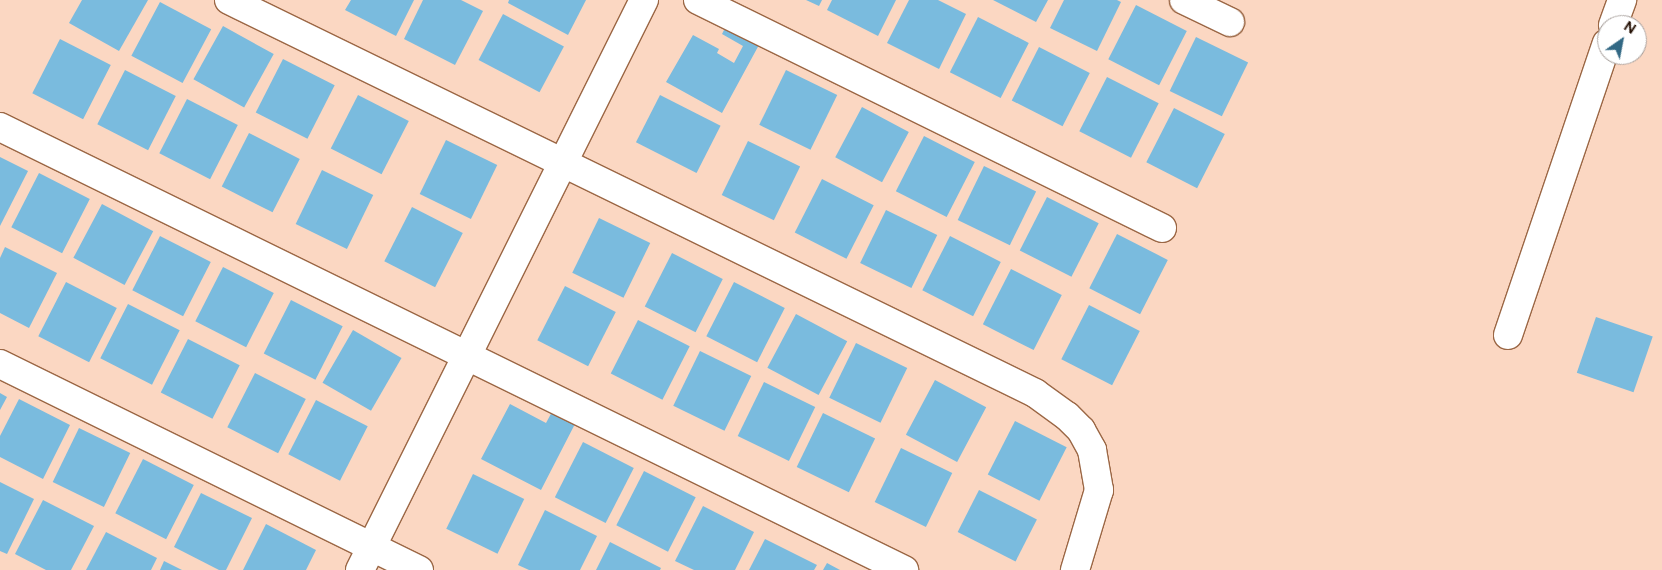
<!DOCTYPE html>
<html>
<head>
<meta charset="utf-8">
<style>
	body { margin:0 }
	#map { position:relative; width:1662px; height:570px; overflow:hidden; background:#fbd7c2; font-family:Figtree,sans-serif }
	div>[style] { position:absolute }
	.building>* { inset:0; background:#7abbde; transform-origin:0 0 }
	.roads { filter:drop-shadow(1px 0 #9b6745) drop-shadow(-1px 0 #9b6745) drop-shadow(0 1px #9b6745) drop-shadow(0 -1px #9b6745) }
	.street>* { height:28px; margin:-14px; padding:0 14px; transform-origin:14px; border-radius:14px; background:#fff }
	span { translate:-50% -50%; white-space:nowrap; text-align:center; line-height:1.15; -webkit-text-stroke:4px #fff; paint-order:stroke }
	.north { position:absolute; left:1597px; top:15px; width:50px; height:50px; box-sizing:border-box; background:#fff; border:1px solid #a79f9b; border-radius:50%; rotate:33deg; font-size:14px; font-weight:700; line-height:20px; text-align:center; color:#241004 }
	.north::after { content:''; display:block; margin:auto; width:18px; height:22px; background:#326884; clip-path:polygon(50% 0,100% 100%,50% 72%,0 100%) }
</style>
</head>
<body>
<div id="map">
	<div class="building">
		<div style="clip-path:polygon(82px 0,148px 0,119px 51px,69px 23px)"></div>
		<div style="clip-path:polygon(351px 0,414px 0,396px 36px,345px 10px)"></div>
		<div style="clip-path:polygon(423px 0,461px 0,483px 11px,455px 65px,404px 39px)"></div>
		<div style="clip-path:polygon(509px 0,586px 0,568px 35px,508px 3px)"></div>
		<div style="clip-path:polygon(806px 0,822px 0,819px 6px)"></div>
		<div style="clip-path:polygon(832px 0,896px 0,878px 36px,827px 10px)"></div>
		<div style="clip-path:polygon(909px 0,938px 0,966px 14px,939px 69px,887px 43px)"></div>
		<div style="clip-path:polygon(993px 0,1048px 0,1036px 22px)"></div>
		<div style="clip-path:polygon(1064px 0,1117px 0,1121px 2px,1097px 51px,1050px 28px)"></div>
		<div style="left:160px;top:2px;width:58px;height:61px;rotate:28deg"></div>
		<div style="left:1136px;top:5px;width:57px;height:61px;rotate:27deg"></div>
		<div style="left:503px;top:14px;width:69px;height:52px;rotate:28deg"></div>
		<div style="left:978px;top:17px;width:57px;height:62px;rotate:27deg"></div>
		<div style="clip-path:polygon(727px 24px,760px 43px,722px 113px,666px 82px,693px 35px,719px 49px,717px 53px,734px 63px,743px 46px,722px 34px)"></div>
		<div style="left:223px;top:26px;width:58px;height:61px;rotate:29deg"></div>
		<div style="left:1196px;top:37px;width:58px;height:60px;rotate:26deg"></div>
		<div style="left:60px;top:39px;width:57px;height:61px;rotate:27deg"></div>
		<div style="left:1039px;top:47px;width:57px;height:60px;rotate:27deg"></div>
		<div style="left:283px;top:59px;width:58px;height:60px;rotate:27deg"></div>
		<div style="left:125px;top:70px;width:57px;height:61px;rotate:27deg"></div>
		<div style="left:786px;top:70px;width:57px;height:61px;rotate:26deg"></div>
		<div style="left:1107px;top:77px;width:58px;height:61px;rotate:27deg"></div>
		<div style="left:358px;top:95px;width:57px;height:60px;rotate:27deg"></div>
		<div style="left:660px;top:95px;width:68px;height:53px;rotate:27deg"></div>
		<div style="left:187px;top:99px;width:57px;height:61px;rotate:27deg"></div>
		<div style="left:862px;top:107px;width:53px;height:57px;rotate:28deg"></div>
		<div style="left:1174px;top:108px;width:57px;height:61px;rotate:27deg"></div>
		<div style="left:249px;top:133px;width:57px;height:60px;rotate:27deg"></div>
		<div style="left:924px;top:136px;width:57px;height:62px;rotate:27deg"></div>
		<div style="left:446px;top:140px;width:57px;height:60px;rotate:26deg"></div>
		<div style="left:748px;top:141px;width:58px;height:60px;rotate:26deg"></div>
		<div style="clip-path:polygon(0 157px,28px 171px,0 226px)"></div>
		<div style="left:984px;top:166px;width:58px;height:60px;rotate:26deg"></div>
		<div style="left:322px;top:170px;width:57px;height:60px;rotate:26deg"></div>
		<div style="left:39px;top:173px;width:57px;height:61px;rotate:27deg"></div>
		<div style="left:822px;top:179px;width:58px;height:60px;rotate:27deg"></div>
		<div style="left:1047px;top:197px;width:58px;height:60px;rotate:27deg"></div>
		<div style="left:102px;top:204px;width:58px;height:61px;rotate:28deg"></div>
		<div style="left:412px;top:207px;width:57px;height:61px;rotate:27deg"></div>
		<div style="left:886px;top:210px;width:57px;height:59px;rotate:26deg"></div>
		<div style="left:599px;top:218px;width:57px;height:61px;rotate:26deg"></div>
		<div style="left:1117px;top:234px;width:57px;height:61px;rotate:27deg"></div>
		<div style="left:160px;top:236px;width:57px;height:61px;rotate:27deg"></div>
		<div style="left:950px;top:236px;width:57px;height:61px;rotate:27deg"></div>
		<div style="clip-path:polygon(5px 247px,57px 273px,29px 328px,0 313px,0 258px)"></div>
		<div style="left:672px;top:253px;width:57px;height:60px;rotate:27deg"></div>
		<div style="left:223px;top:267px;width:57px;height:61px;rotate:27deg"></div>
		<div style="left:1011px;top:269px;width:57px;height:62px;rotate:27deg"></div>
		<div style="left:66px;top:282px;width:57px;height:61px;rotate:27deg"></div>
		<div style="left:734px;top:282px;width:57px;height:61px;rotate:27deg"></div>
		<div style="left:565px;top:286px;width:57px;height:61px;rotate:27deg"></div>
		<div style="left:291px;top:300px;width:58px;height:60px;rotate:27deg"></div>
		<div style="left:128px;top:304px;width:58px;height:61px;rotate:27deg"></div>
		<div style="left:1089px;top:305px;width:57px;height:61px;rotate:27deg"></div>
		<div style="left:796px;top:314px;width:58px;height:61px;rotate:28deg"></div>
		<div style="left:1596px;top:317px;width:60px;height:59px;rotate:19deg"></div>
		<div style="left:638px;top:320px;width:58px;height:60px;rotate:27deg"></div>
		<div style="left:353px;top:330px;width:56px;height:61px;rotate:30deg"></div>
		<div style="left:188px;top:339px;width:58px;height:60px;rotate:27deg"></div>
		<div style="left:856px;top:343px;width:57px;height:61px;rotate:26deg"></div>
		<div style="left:700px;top:351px;width:57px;height:61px;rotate:26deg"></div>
		<div style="left:255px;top:373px;width:57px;height:61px;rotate:27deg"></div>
		<div style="left:935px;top:380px;width:58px;height:62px;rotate:28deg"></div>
		<div style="left:764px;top:382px;width:57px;height:60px;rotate:26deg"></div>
		<div style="clip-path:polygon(0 393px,7px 397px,0 410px)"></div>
		<div style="clip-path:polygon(19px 399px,70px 425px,43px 479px,0 457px,0 436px)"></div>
		<div style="left:316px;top:400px;width:58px;height:61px;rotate:27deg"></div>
		<div style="clip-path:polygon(510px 404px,546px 423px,553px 410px,576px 422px,541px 490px,481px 459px)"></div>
		<div style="left:823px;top:413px;width:58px;height:60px;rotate:26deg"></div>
		<div style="left:1015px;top:421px;width:58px;height:60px;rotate:27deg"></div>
		<div style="left:79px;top:428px;width:57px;height:60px;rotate:26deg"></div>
		<div style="left:583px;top:442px;width:57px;height:62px;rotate:27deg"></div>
		<div style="left:901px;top:448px;width:57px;height:60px;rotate:26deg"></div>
		<div style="left:143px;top:459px;width:57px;height:61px;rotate:27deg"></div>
		<div style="left:644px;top:471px;width:58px;height:61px;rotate:27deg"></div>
		<div style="left:473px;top:474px;width:57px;height:61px;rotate:26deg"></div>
		<div style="clip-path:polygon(0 482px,34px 499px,7px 554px,0 551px)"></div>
		<div style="left:979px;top:490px;width:65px;height:47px;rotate:27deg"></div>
		<div style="clip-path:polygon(201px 493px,252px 518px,226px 570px,219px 570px,174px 547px)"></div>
		<div style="clip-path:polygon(43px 500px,94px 526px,71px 570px,46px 570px,15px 554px)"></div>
		<div style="clip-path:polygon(703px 506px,754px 532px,735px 570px,694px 570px,675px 561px)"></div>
		<div style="clip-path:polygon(545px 510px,597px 536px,580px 570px,529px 570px,518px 565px)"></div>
		<div style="clip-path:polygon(266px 524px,316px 550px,306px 570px,243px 570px)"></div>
		<div style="clip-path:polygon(106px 532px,157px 558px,151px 570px,86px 570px)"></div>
		<div style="clip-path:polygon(765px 539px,817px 565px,814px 570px,749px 570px)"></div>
		<div style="clip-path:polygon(610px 542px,661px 568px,660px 570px,596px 570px)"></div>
		<div style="clip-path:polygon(164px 561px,182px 570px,160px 570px)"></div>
		<div style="clip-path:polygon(827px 563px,840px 570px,823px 570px)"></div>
	</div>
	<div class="roads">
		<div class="street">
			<div style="left:229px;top:0;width:897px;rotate:25.99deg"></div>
			<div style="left:1035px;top:393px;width:39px;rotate:36deg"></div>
			<div style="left:1067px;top:416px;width:20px;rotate:45deg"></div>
			<div style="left:1081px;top:430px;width:23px;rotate:61deg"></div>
			<div style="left:1092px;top:450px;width:41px;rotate:80.1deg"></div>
			<div style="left:1099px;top:490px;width:84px;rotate:106.7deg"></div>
			<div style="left:698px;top:0;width:517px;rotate:26.17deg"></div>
			<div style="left:1184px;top:0;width:51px;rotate:25.6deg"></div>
			<div style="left:1613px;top:25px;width:27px;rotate:-70deg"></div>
			<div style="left:0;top:127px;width:1007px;rotate:26.11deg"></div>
			<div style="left:1508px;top:335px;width:308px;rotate:-71.3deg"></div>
			<div style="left:0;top:364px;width:467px;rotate:26.2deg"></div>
			<div style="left:360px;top:570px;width:637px;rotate:-63.52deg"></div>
		</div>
	</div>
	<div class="north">N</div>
</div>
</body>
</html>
